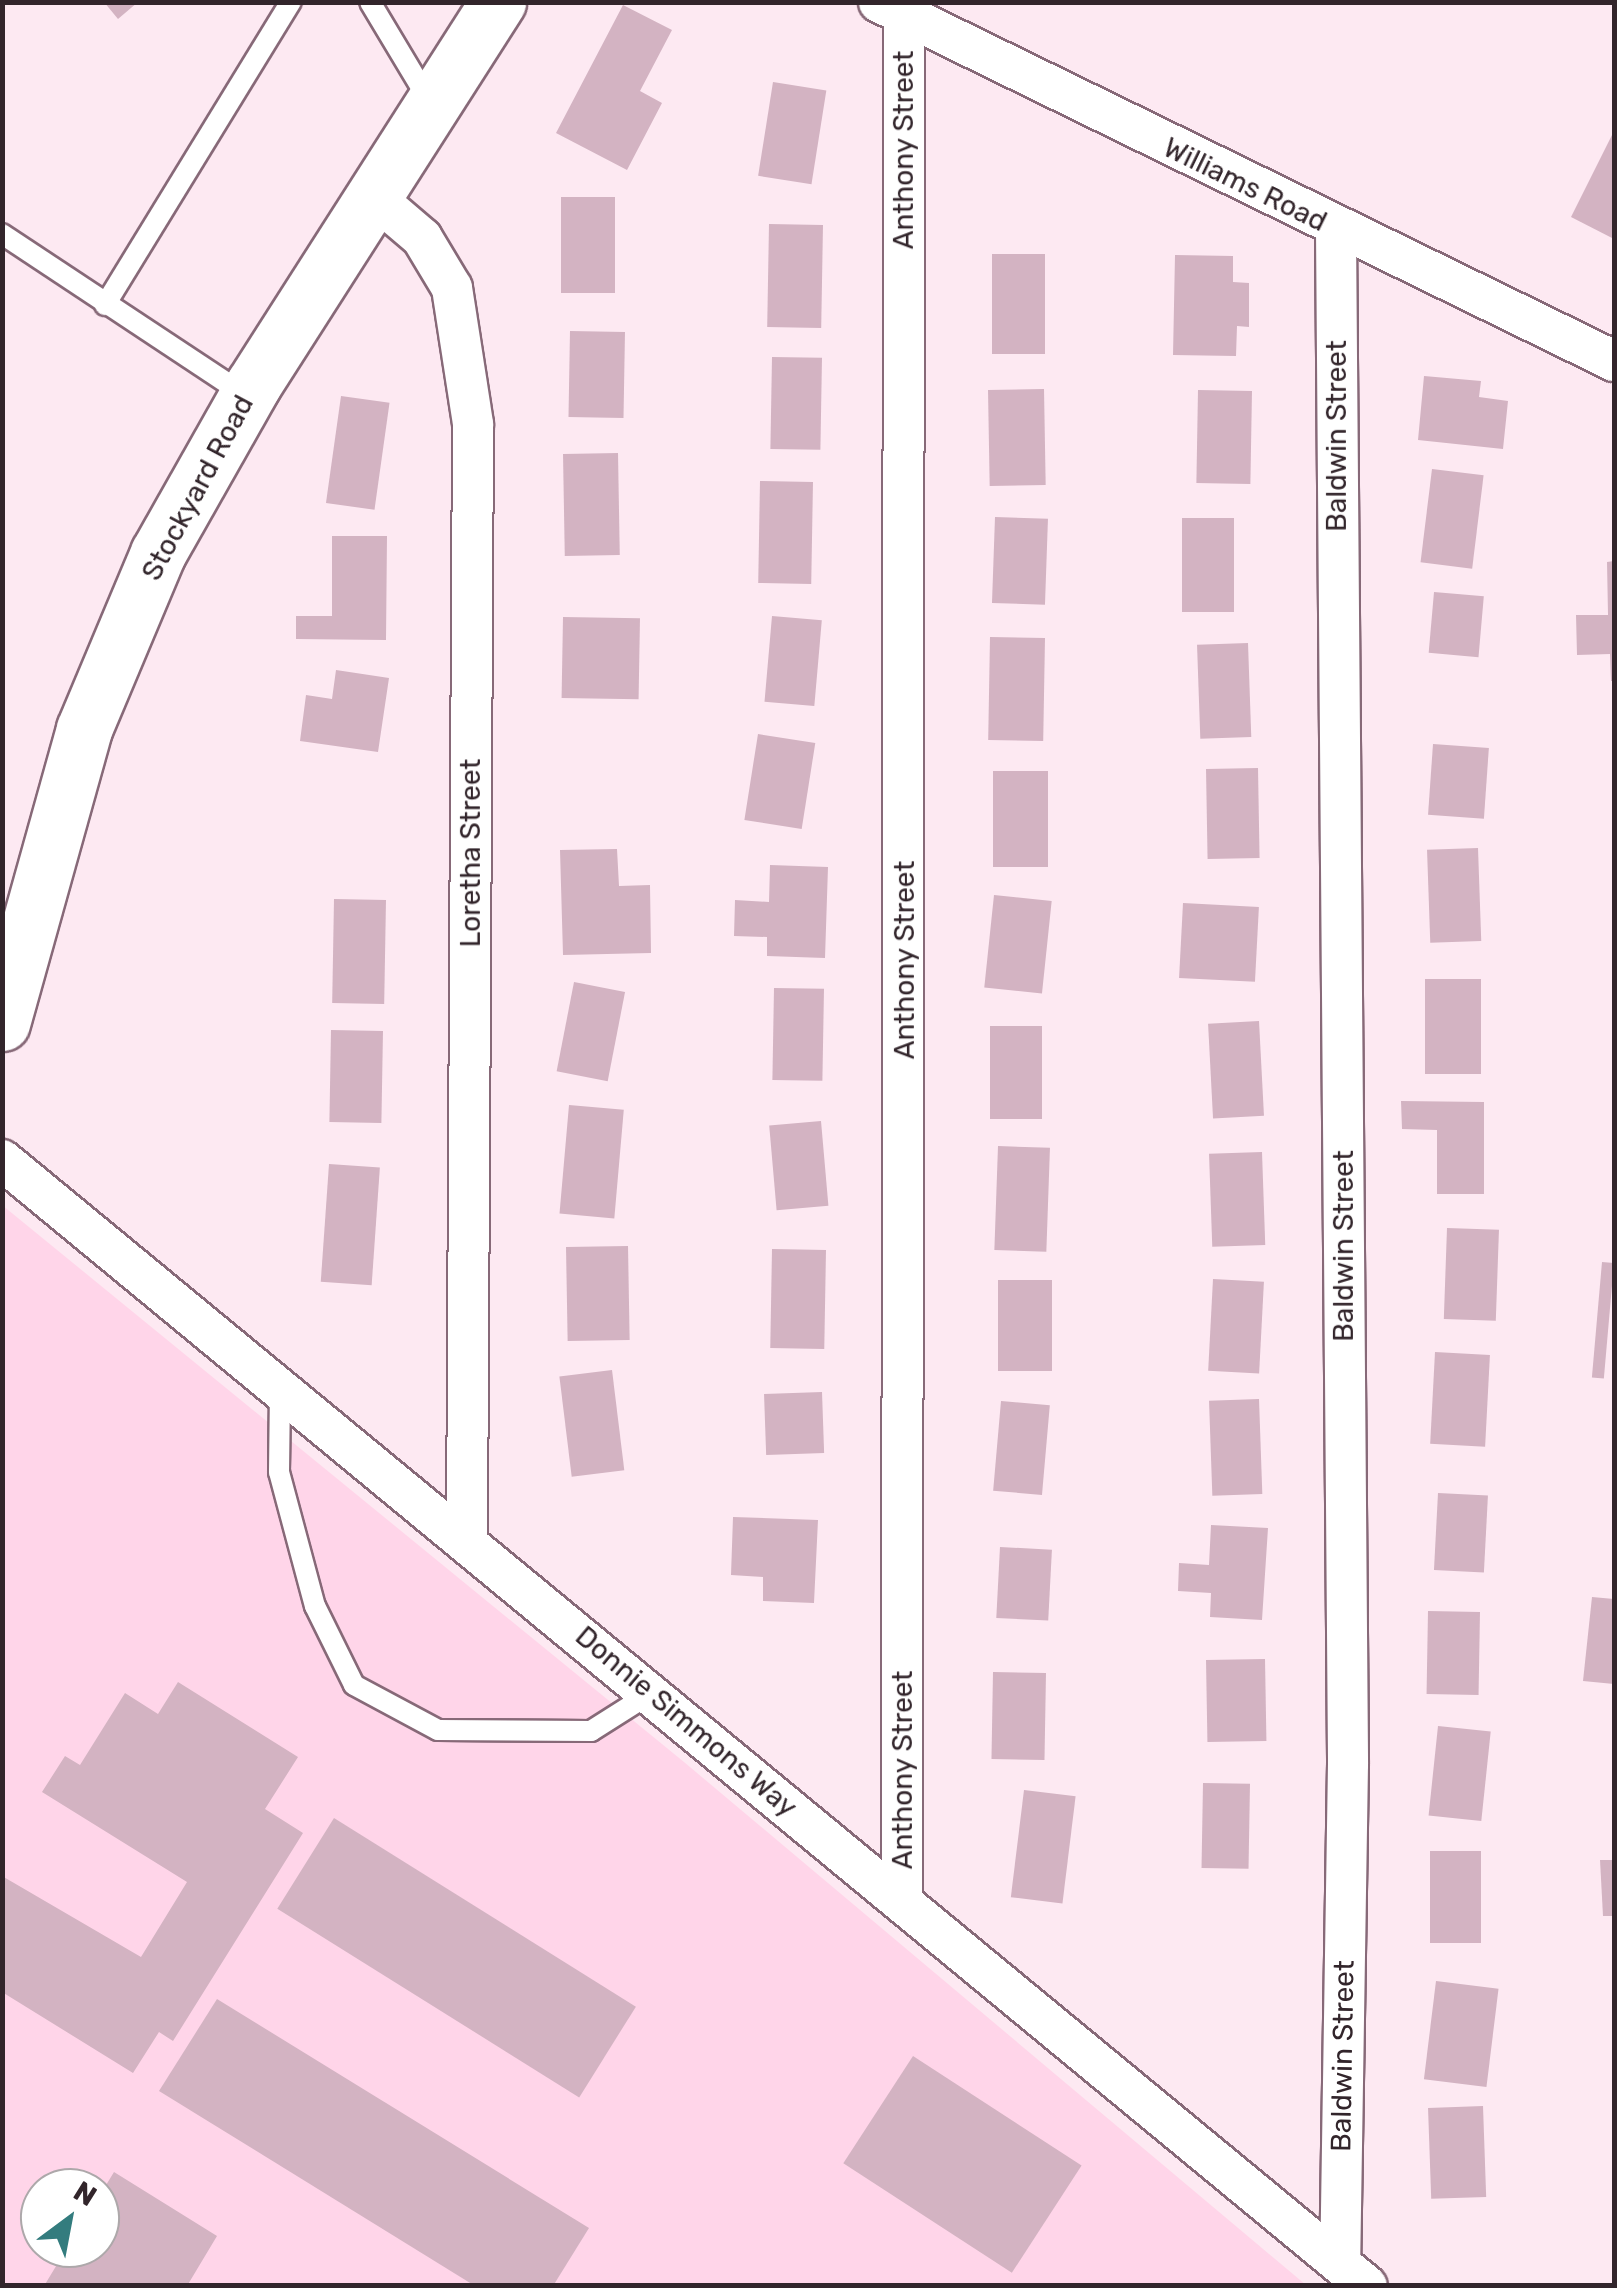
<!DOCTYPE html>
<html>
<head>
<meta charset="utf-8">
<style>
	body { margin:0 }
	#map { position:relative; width:1617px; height:2288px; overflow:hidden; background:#fde9f2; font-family:Rubik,sans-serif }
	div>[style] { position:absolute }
	.built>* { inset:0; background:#ffd5e9 }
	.building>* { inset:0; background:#d3b3c2; transform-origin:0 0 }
	.roads { filter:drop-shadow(2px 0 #876978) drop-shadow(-2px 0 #876978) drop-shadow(0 2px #876978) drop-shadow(0 -2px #876978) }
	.lane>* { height:20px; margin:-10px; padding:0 10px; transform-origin:10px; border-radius:10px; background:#fff }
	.street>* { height:40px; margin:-20px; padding:0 20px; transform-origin:20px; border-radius:20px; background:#fff }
	.secondary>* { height:55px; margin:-27.5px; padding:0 27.5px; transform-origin:27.5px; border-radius:27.5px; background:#fff }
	span { translate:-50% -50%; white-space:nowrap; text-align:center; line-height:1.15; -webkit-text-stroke:8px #fff; paint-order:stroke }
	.street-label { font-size:28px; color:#32252b }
	.frame { position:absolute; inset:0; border:5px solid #32252b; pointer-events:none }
	.north { position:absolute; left:20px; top:2168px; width:100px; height:100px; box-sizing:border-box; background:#fff; border:2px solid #ada8aa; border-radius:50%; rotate:32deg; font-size:28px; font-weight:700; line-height:40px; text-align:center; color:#32252b }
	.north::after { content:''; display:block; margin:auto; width:35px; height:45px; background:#337c7e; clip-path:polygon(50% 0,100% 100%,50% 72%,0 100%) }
</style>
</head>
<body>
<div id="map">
	<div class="built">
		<div style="clip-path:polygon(evenodd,2px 1205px,684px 1762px,1306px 2285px,3px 2285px,2px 1205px,40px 2188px,100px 2188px,100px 2248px,40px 2248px,40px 2188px)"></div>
	</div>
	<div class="building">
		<div style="clip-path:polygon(104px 2px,138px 2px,118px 19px)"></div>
		<div style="clip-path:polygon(623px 5px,672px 30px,640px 91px,662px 103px,627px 170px,556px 133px)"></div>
		<div style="left:773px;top:82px;width:54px;height:95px;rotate:9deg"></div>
		<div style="clip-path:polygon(1614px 131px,1614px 239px,1571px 217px)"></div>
		<div style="left:561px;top:197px;width:54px;height:96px"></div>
		<div style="left:769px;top:224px;width:54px;height:103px;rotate:1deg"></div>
		<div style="left:992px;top:254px;width:53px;height:100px"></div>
		<div style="clip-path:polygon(1175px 255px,1233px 256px,1233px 282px,1249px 283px,1249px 327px,1237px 326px,1236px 356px,1173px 355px)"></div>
		<div style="left:570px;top:331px;width:55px;height:86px;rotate:1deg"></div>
		<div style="left:772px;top:357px;width:50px;height:92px;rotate:1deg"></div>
		<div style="clip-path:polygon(1424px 376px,1481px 381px,1479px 397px,1508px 401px,1503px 449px,1418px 440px)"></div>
		<div style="left:1044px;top:389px;width:96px;height:56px;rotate:89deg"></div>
		<div style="left:1198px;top:390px;width:54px;height:93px;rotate:1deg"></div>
		<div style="left:341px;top:396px;width:49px;height:108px;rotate:8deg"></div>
		<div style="left:618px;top:453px;width:102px;height:55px;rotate:89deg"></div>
		<div style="left:1432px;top:469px;width:52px;height:94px;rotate:7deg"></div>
		<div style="left:760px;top:481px;width:53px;height:102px;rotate:1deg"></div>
		<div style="left:995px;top:517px;width:53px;height:86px;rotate:2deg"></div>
		<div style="left:1182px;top:518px;width:52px;height:94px"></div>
		<div style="clip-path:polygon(332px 536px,387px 536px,386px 640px,296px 639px,296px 616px,332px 616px)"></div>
		<div style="clip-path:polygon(1614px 561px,1614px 681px,1611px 681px,1610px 654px,1577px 655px,1576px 615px,1608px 615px,1607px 562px)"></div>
		<div style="left:1434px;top:592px;width:50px;height:61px;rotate:5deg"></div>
		<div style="left:772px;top:616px;width:50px;height:86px;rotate:5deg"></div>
		<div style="left:563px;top:617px;width:77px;height:81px;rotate:1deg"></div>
		<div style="left:990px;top:637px;width:55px;height:103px;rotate:1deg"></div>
		<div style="left:1248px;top:643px;width:94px;height:51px;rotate:88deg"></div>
		<div style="clip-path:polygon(336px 670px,389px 678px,378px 752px,300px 741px,306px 695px,332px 699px)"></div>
		<div style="left:758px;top:734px;width:58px;height:87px;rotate:9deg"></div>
		<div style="left:1433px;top:744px;width:56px;height:71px;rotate:4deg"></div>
		<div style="left:1258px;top:768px;width:90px;height:52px;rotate:89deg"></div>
		<div style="left:993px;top:771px;width:55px;height:96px"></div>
		<div style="left:1478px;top:848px;width:93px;height:51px;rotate:88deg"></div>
		<div style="clip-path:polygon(617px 849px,619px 886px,650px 885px,651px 953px,563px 955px,560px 850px)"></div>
		<div style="clip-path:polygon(770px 865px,828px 867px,825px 958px,767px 956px,767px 937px,734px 936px,735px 900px,769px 902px)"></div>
		<div style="left:994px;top:895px;width:58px;height:93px;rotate:6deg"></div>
		<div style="left:334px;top:899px;width:52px;height:104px;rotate:1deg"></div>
		<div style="left:1183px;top:903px;width:76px;height:75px;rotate:3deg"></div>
		<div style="left:1425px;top:979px;width:56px;height:95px"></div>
		<div style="left:574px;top:982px;width:52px;height:91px;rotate:11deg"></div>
		<div style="left:774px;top:988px;width:50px;height:92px;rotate:1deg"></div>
		<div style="left:1259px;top:1021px;width:95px;height:51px;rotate:87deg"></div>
		<div style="left:990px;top:1026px;width:52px;height:93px"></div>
		<div style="left:331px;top:1030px;width:52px;height:92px;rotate:1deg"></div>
		<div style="clip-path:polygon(1401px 1101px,1484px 1102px,1484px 1194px,1437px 1194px,1437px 1130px,1402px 1129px)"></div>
		<div style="left:569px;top:1105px;width:55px;height:109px;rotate:5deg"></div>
		<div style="left:821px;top:1121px;width:85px;height:52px;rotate:85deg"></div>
		<div style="left:998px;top:1146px;width:52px;height:104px;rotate:2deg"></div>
		<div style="left:1262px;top:1152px;width:93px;height:53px;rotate:88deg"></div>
		<div style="left:329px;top:1164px;width:51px;height:118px;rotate:4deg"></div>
		<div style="left:1447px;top:1228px;width:52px;height:91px;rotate:2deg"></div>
		<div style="left:628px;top:1246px;width:94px;height:62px;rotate:89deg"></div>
		<div style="left:772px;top:1249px;width:54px;height:99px;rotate:1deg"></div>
		<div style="left:1602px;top:1262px;width:12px;height:116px;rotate:5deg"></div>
		<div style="left:1213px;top:1279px;width:51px;height:92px;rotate:3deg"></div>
		<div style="left:998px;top:1280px;width:54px;height:91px"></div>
		<div style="left:1435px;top:1352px;width:55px;height:92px;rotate:3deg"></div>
		<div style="left:612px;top:1370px;width:101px;height:53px;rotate:83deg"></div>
		<div style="left:822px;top:1392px;width:61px;height:58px;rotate:88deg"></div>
		<div style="left:1259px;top:1399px;width:95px;height:50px;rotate:88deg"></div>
		<div style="left:1001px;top:1401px;width:49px;height:90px;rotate:5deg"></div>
		<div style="left:1438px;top:1493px;width:50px;height:77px;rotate:3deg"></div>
		<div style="clip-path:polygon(733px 1517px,818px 1520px,814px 1603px,763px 1601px,763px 1577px,731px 1575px)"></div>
		<div style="clip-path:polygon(1211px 1525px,1268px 1528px,1262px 1620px,1210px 1617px,1211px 1593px,1178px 1591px,1179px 1563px,1209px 1565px)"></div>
		<div style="left:1000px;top:1547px;width:52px;height:71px;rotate:3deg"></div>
		<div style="clip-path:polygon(1592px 1597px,1614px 1599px,1614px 1684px,1583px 1681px)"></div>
		<div style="left:1428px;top:1611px;width:52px;height:83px;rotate:1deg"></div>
		<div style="left:1265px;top:1659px;width:82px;height:59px;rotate:89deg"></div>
		<div style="left:993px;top:1672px;width:53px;height:87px;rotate:1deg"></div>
		<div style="clip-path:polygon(178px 1682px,298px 1757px,265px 1809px,303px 1833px,173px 2041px,159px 2032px,133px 2073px,2px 1992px,2px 1876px,141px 1957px,187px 1882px,42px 1792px,65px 1756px,80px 1765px,125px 1693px,158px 1714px)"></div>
		<div style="left:1438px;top:1726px;width:53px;height:90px;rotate:6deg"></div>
		<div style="left:1203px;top:1783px;width:47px;height:85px;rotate:1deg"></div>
		<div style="left:1024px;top:1790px;width:52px;height:108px;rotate:7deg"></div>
		<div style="left:334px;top:1818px;width:356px;height:107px;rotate:32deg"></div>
		<div style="left:1430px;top:1851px;width:51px;height:92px"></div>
		<div style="clip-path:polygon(1600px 1860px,1614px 1860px,1614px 1916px,1603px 1916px)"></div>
		<div style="left:1436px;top:1981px;width:63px;height:99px;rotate:7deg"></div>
		<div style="clip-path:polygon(217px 1999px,589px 2228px,553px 2286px,475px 2286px,159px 2091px)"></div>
		<div style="left:913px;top:2056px;width:201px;height:128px;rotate:33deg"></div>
		<div style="left:1483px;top:2106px;width:91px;height:55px;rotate:88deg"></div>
		<div style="clip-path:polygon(114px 2172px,217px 2236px,187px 2286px,44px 2286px,67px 2248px,100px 2248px,100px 2195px)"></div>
	</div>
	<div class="roads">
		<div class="lane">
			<div style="left:370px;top:2px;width:113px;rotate:59.1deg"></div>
			<div style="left:2px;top:234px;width:294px;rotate:33.5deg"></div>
			<div style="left:105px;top:305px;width:356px;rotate:-58.5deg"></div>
			<div style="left:280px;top:1390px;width:82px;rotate:90.7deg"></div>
			<div style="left:279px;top:1472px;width:139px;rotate:75deg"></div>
			<div style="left:315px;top:1606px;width:88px;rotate:63.7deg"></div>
			<div style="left:354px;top:1685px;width:95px;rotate:28.2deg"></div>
			<div style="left:438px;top:1730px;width:153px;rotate:0.4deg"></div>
			<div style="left:591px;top:1731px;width:71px;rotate:-32.3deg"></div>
		</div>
		<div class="street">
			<div style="left:879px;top:2px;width:818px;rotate:26.03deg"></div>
			<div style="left:374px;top:197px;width:63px;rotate:40.5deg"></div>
			<div style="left:422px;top:238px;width:58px;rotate:59deg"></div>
			<div style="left:452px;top:288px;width:138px;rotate:81.2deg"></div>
			<div style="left:473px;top:424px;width:1116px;rotate:90.31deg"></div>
			<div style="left:1336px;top:230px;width:1534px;rotate:89.55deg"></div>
			<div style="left:1348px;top:1764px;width:498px;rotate:90.9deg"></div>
			<div style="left:2px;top:1160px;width:1769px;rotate:39.52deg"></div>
			<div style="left:902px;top:1901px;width:1882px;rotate:-89.94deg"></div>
		</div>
		<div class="secondary">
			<div style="left:2px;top:1023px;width:305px;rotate:-74.4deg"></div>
			<div style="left:84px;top:729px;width:191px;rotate:-67.2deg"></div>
			<div style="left:158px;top:553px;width:193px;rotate:-60.5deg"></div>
			<div style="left:253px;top:385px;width:455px;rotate:-57.4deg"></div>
		</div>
	</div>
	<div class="street-label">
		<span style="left:904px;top:150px;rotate:-90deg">Anthony Street</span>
		<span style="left:1245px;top:185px;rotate:26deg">Williams Road</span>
		<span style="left:1337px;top:436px;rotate:-90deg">Baldwin Street</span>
		<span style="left:198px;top:488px;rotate:-62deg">Stockyard Road</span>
		<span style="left:471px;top:853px;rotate:-90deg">Loretha Street</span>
		<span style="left:905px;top:960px;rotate:-90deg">Anthony Street</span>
		<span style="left:1344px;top:1246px;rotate:-90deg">Baldwin Street</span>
		<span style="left:686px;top:1722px;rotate:40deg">Donnie Simmons Way</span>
		<span style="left:903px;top:1770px;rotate:-90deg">Anthony Street</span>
		<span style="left:1343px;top:2056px;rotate:-89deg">Baldwin Street</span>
	</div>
	<div class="frame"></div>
	<div class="north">N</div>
</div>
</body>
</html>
